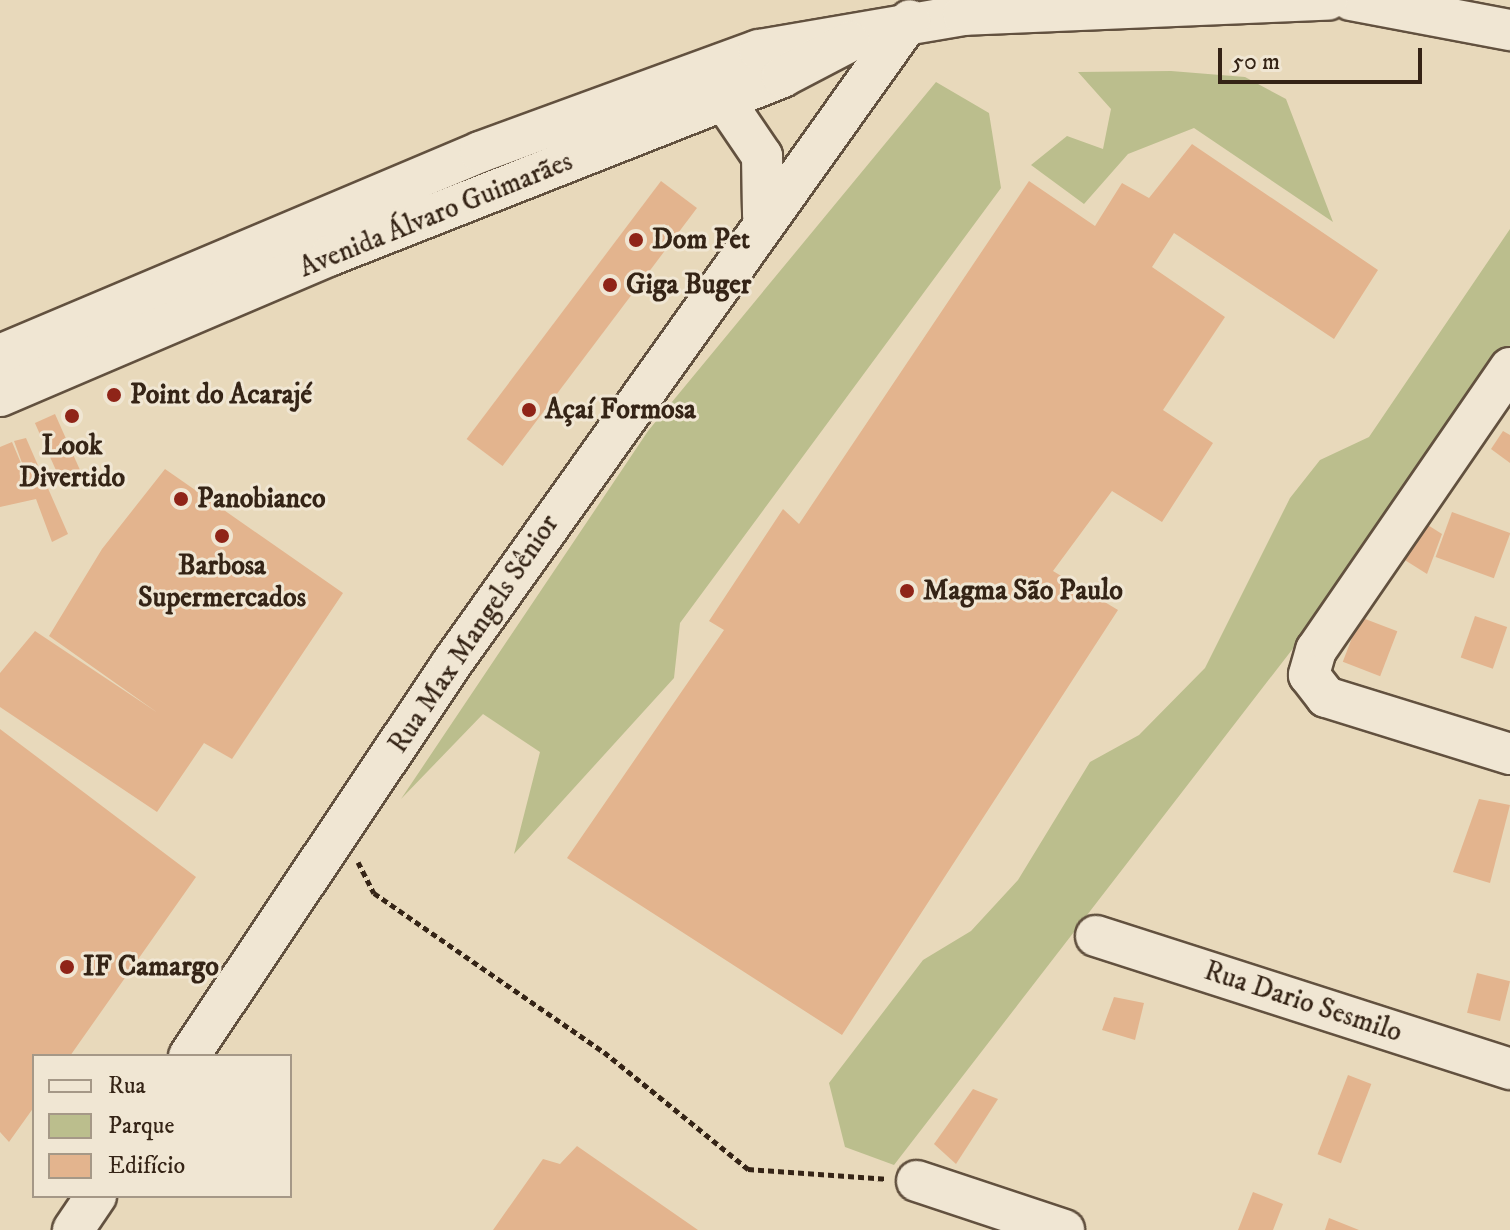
<!DOCTYPE html>
<html>
<head>
<meta charset="utf-8">
<style>
	body { margin:0 }
	#map { position:relative; width:1510px; height:1230px; overflow:hidden; background:#e8d9bb; font-family:"IM FELL DW Pica",serif }
	div>[style] { position:absolute }
	.green>* { inset:0; background:#bbbe8d }
	.building>* { inset:0; background:#e3b48e; transform-origin:0 0 }
	.path>* { height:5px; margin-top:-2.5px; transform-origin:0; background:repeating-linear-gradient(90deg,#352416 0 6px,transparent 0 10px) }
	.roads { filter:drop-shadow(2px 0 #62513f) drop-shadow(-2px 0 #62513f) drop-shadow(0 2px #62513f) drop-shadow(0 -2px #62513f) }
	.minor>* { height:40px; margin:-20px; padding:0 20px; transform-origin:20px; border-radius:20px; background:#f0e6d3 }
	.dots>* { width:22px; height:22px; translate:-50% -50%; box-sizing:border-box; border:4px solid #f0e6d3; border-radius:50% }
	span { translate:-50% -50%; white-space:nowrap; text-align:center; line-height:1.15; -webkit-text-stroke:6px #f0e6d3; paint-order:stroke }
	.street-label { font-size:28px; color:#352416 }
	.poi-label { font-size:28px; color:#352416; font-weight:700 }
	.left { translate:0 -50%; text-align:left }
	.legend { position:absolute; left:32px; top:1054px; width:260px; height:144px; box-sizing:border-box; background:#f0e6d3; border:2px solid #a59887; margin:0; padding:10px 14px; list-style:none; font-size:24px; color:#352416 }
	.legend li { display:flex; align-items:center; gap:16px; height:40px }
	.legend b { width:40px; border:2px solid #a59887 }
	.scale { position:absolute; left:1218px; top:48px; width:204px; height:36px; box-sizing:border-box; border:4px solid #352416; border-top:0; padding-left:10px; font-size:24px; line-height:28px; white-space:nowrap; color:#352416; -webkit-text-stroke:6px #f0e6d3; paint-order:stroke }
</style>
</head>
<body>
<div id="map">
	<div class="green">
		<div style="clip-path:polygon(1171px 71px,1245px 77px,1286px 99px,1333px 222px,1194px 128px,1128px 154px,1084px 204px,1031px 165px,1067px 136px,1103px 149px,1111px 109px,1078px 72px)"></div>
		<div style="clip-path:polygon(936px 82px,989px 113px,1001px 188px,680px 623px,674px 678px,514px 854px,540px 752px,483px 714px,401px 799px,648px 431px)"></div>
		<div style="clip-path:polygon(1510px 229px,1510px 347px,1403px 506px,894px 1165px,845px 1147px,829px 1083px,923px 960px,971px 931px,1018px 880px,1090px 762px,1139px 735px,1205px 668px,1290px 498px,1320px 460px,1369px 437px)"></div>
	</div>
	<div class="building">
		<div style="clip-path:polygon(1192px 144px,1378px 270px,1334px 339px,1174px 233px,1152px 267px,1225px 317px,1163px 410px,1213px 443px,1162px 522px,1112px 491px,1053px 571px,1118px 610px,842px 1035px,567px 858px,724px 630px,709px 621px,783px 509px,799px 524px,1029px 181px,1095px 226px,1122px 183px,1149px 198px)"></div>
		<div style="left:661px;top:181px;width:45px;height:323px;rotate:37deg"></div>
		<div style="left:55px;top:414px;width:68px;height:22px;rotate:66deg"></div>
		<div style="clip-path:polygon(1503px 431px,1510px 435px,1510px 463px,1491px 449px)"></div>
		<div style="clip-path:polygon(26px 438px,68px 534px,52px 542px,36px 499px,0 507px,0 447px,12px 442px,29px 482px,14px 441px)"></div>
		<div style="clip-path:polygon(165px 469px,343px 593px,232px 759px,204px 743px,157px 812px,0 707px,0 673px,35px 631px,158px 713px,49px 636px,102px 549px)"></div>
		<div style="left:1452px;top:512px;width:62px;height:48px;rotate:20deg"></div>
		<div style="clip-path:polygon(1423px 522px,1442px 534px,1427px 574px,1400px 557px)"></div>
		<div style="left:1475px;top:616px;width:34px;height:44px;rotate:19deg"></div>
		<div style="left:1360px;top:617px;width:40px;height:48px;rotate:21deg"></div>
		<div style="clip-path:polygon(0 729px,196px 877px,70px 1056px,34px 1056px,34px 1107px,9px 1142px,0 1132px)"></div>
		<div style="clip-path:polygon(1479px 799px,1510px 805px,1490px 883px,1453px 872px)"></div>
		<div style="left:1477px;top:973px;width:34px;height:41px;rotate:14deg"></div>
		<div style="clip-path:polygon(1114px 997px,1144px 1003px,1135px 1040px,1102px 1030px)"></div>
		<div style="left:1348px;top:1075px;width:25px;height:85px;rotate:21deg"></div>
		<div style="clip-path:polygon(973px 1089px,998px 1099px,956px 1164px,934px 1144px)"></div>
		<div style="clip-path:polygon(577px 1146px,698px 1230px,493px 1230px,543px 1159px,560px 1164px)"></div>
		<div style="clip-path:polygon(1253px 1192px,1283px 1204px,1273px 1230px,1238px 1230px)"></div>
		<div style="clip-path:polygon(1329px 1218px,1359px 1230px,1325px 1230px)"></div>
	</div>
	<div class="path">
		<div style="left:358px;top:862px;width:35px;rotate:63deg"></div>
		<div style="left:374px;top:893px;width:280px;rotate:34.7deg"></div>
		<div style="left:604px;top:1052px;width:186px;rotate:39.1deg"></div>
		<div style="left:748px;top:1169px;width:138px;rotate:4.1deg"></div>
	</div>
	<div class="roads">
		<div class="minor">
			<div style="left:1351px;top:0;width:162px;rotate:10.7deg"></div>
			<div style="left:711px;top:81px;width:91px;rotate:55.8deg"></div>
			<div style="left:762px;top:156px;width:60px;rotate:89deg"></div>
			<div style="left:0;top:355px;width:521px;rotate:-22.92deg"></div>
			<div style="left:480px;top:152px;width:297px;rotate:-20.1deg"></div>
			<div style="left:759px;top:50px;width:207px;rotate:-9.7deg"></div>
			<div style="left:963px;top:15px;width:365px;rotate:-2.4deg"></div>
			<div style="left:1510px;top:368px;width:342px;rotate:124.5deg"></div>
			<div style="left:1316px;top:650px;width:26px;rotate:106deg"></div>
			<div style="left:1309px;top:675px;width:28px;rotate:52deg"></div>
			<div style="left:1326px;top:697px;width:193px;rotate:17.2deg"></div>
			<div style="left:0;top:396px;width:360px;rotate:-23.1deg"></div>
			<div style="left:331px;top:255px;width:485px;rotate:-21.5deg"></div>
			<div style="left:782px;top:77px;width:76px;rotate:-27.6deg"></div>
			<div style="left:1096px;top:936px;width:435px;rotate:17.8deg"></div>
			<div style="left:189px;top:1056px;width:473px;rotate:-56.2deg"></div>
			<div style="left:452px;top:663px;width:789px;rotate:-54.54deg"></div>
			<div style="left:917px;top:1181px;width:155px;rotate:18.4deg"></div>
			<div style="left:73px;top:1230px;width:41px;rotate:-55.9deg"></div>
		</div>
	</div>
	<div class="dots">
		<div style="left:636px;top:240px;background:#8f2418"></div>
		<div style="left:610px;top:285px;background:#8f2418"></div>
		<div style="left:114px;top:395px;background:#8f2418"></div>
		<div style="left:529px;top:410px;background:#8f2418"></div>
		<div style="left:72px;top:416px;background:#8f2418"></div>
		<div style="left:181px;top:499px;background:#8f2418"></div>
		<div style="left:222px;top:536px;background:#8f2418"></div>
		<div style="left:907px;top:591px;background:#8f2418"></div>
		<div style="left:67px;top:967px;background:#8f2418"></div>
	</div>
	<div class="street-label">
		<span style="left:436px;top:215px;rotate:-22deg">Avenida Álvaro Guimarães</span>
		<span style="left:474px;top:634px;rotate:-56deg">Rua Max Mangels Sênior</span>
		<span style="left:1303px;top:1002px;rotate:18deg">Rua Dario Sesmilo</span>
	</div>
	<div class="poi-label">
		<span class="left" style="left:652px;top:240px">Dom Pet</span>
		<span class="left" style="left:626px;top:285px">Giga Buger</span>
		<span class="left" style="left:130px;top:395px">Point do Acarajé</span>
		<span class="left" style="left:545px;top:410px">Açaí Formosa</span>
		<span style="left:72px;top:462px">Look<br>Divertido</span>
		<span class="left" style="left:197px;top:499px">Panobianco</span>
		<span style="left:222px;top:582px">Barbosa<br>Supermercados</span>
		<span class="left" style="left:923px;top:591px">Magma São Paulo</span>
		<span class="left" style="left:83px;top:967px">IF Camargo</span>
	</div>
	<ul class="legend">
	<li><b style="height:10px;background:#f0e6d3"></b>Rua</li>
	<li><b style="height:22px;background:#bbbe8d"></b>Parque</li>
	<li><b style="height:22px;background:#e3b48e"></b>Edifício</li>
	</ul>
	<div class="scale">50 m</div>
</div>
</body>
</html>
